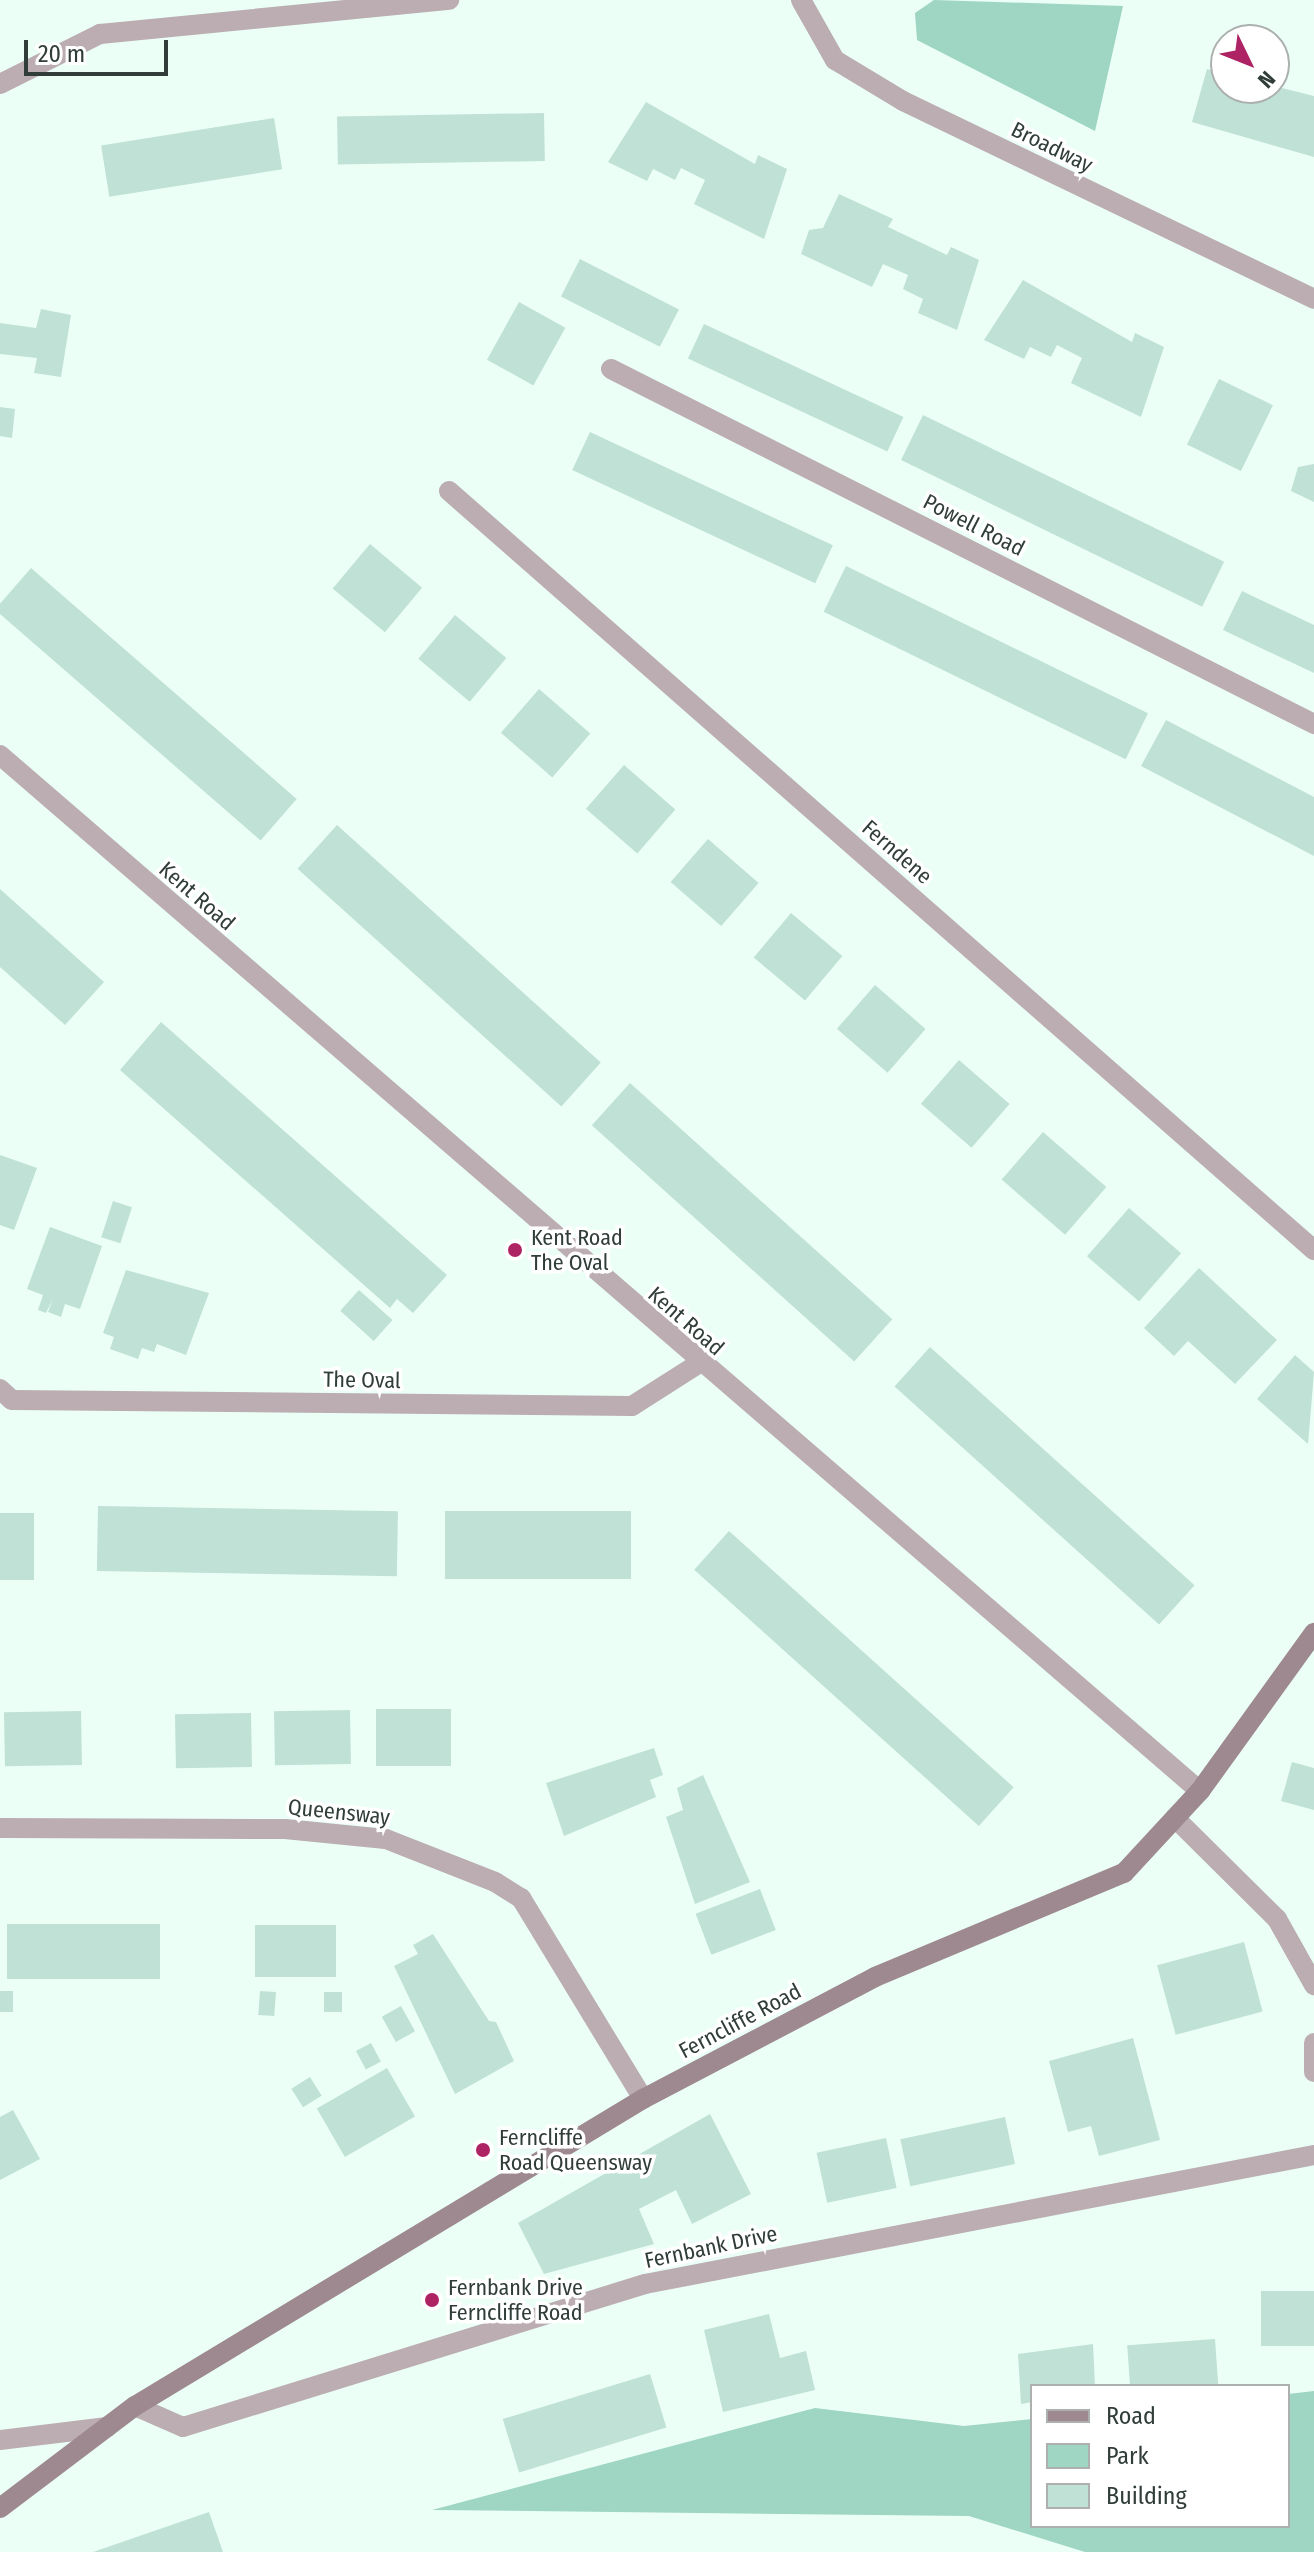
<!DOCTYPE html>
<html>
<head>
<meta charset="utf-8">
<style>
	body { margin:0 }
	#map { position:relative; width:1314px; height:2552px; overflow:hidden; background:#ebfff7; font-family:"Fira Sans Condensed",sans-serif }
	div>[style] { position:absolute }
	.green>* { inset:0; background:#9ed5c3 }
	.building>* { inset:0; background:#c0e1d5; transform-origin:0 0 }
	.lane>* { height:20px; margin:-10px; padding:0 10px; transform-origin:10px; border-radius:10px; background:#bbadb1 }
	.street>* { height:20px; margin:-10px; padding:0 10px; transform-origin:10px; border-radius:10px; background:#bbadb1 }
	.secondary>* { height:20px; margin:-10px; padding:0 10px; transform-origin:10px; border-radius:10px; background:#9d898f }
	.dots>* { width:22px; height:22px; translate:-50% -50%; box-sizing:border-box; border:4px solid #fff; border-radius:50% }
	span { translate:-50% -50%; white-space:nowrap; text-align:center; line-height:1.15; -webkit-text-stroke:7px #fff; paint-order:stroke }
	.street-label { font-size:22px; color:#303d38 }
	.poi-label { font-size:22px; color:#303d38 }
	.left { translate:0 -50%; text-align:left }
	.legend { position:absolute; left:1030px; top:2384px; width:260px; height:144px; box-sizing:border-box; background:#fff; border:2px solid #acb1af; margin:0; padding:10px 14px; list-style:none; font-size:24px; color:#303d38 }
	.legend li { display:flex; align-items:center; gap:16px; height:40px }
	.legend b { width:40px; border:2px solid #acb1af }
	.north { position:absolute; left:1210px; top:24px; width:80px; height:80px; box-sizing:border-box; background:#fff; border:2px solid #acb1af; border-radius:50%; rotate:133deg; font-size:22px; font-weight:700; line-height:32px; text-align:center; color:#303d38 }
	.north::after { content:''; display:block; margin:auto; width:28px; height:36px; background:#ad2364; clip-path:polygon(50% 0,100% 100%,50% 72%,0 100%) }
	.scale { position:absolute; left:24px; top:40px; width:144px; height:36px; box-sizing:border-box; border:4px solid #303d38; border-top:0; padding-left:10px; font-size:24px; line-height:28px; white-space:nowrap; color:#303d38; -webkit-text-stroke:6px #fff; paint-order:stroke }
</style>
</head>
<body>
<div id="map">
	<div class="green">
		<div style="clip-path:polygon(934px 0,1123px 6px,1095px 131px,917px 40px,915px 13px)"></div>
		<div style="clip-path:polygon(1314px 2391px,1314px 2552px,1085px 2552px,969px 2516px,432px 2510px,815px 2408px,964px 2426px,1032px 2419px,1032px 2526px,1288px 2526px,1288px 2394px)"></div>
	</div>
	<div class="building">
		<div style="clip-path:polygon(1207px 69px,1226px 74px,1226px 88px,1274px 86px,1314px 96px,1314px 157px,1192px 122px)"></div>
		<div style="clip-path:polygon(646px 102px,755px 164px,758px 155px,787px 169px,764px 239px,694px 204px,705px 180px,681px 168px,675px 180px,653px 169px,647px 181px,608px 162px)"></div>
		<div style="left:544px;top:113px;width:48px;height:207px;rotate:89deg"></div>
		<div style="left:274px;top:118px;width:52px;height:175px;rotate:81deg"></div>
		<div style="clip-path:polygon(839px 194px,893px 219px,888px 227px,947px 255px,951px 247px,979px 260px,957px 330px,918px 313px,923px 299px,903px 289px,908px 275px,883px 264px,872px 287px,801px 254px,809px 230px,823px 228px)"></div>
		<div style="left:580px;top:259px;width:111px;height:42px;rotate:27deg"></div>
		<div style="clip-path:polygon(1023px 280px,1132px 342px,1135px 333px,1164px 347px,1141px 417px,1071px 383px,1082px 358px,1057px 345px,1051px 357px,1030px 347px,1024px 359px,984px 340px)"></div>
		<div style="left:519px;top:302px;width:53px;height:66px;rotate:29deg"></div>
		<div style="clip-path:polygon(41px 309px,71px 315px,61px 377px,34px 373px,37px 358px,0 354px,0 323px,36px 328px)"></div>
		<div style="left:704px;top:324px;width:220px;height:38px;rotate:25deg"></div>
		<div style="left:1219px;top:379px;width:60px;height:73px;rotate:26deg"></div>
		<div style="clip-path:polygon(0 407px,15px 409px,12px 438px,0 436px)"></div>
		<div style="left:923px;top:415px;width:335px;height:50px;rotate:26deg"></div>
		<div style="left:590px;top:432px;width:268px;height:42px;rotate:25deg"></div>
		<div style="clip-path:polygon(1314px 464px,1314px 502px,1291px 491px,1298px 467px)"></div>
		<div style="left:370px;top:544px;width:68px;height:58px;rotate:40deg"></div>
		<div style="left:846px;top:566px;width:336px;height:51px;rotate:26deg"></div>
		<div style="left:31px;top:568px;width:352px;height:55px;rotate:41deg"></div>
		<div style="clip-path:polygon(1242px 591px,1314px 625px,1314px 673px,1223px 630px)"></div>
		<div style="left:455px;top:615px;width:67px;height:57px;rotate:40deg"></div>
		<div style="left:539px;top:689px;width:68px;height:58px;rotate:41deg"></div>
		<div style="clip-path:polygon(1166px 720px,1314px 797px,1314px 856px,1141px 766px)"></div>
		<div style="left:624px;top:765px;width:68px;height:58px;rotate:41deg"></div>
		<div style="left:337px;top:825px;width:355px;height:59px;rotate:42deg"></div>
		<div style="left:708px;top:839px;width:67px;height:57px;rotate:41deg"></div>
		<div style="clip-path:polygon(0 889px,104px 982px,65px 1025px,0 967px)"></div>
		<div style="left:791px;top:913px;width:67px;height:58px;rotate:40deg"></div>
		<div style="left:875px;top:985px;width:67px;height:58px;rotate:41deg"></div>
		<div style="clip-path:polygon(161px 1022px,447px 1275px,413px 1313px,397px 1299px,390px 1308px,120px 1070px)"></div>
		<div style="left:959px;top:1060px;width:67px;height:58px;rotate:41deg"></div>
		<div style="left:630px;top:1083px;width:353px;height:57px;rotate:42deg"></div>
		<div style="left:1043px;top:1132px;width:84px;height:63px;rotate:41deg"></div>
		<div style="clip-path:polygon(0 1155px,37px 1168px,14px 1230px,0 1225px)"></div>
		<div style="left:113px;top:1201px;width:20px;height:38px;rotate:18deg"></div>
		<div style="left:1129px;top:1208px;width:69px;height:64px;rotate:41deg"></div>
		<div style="clip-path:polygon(50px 1227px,102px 1246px,80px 1309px,65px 1304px,61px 1317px,48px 1312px,53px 1299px,46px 1313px,38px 1310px,43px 1295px,27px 1289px)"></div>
		<div style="clip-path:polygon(1199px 1268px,1277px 1340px,1235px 1384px,1188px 1341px,1174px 1356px,1144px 1328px)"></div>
		<div style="clip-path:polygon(126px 1270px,209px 1293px,186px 1355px,157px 1344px,154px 1352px,142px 1348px,138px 1359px,110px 1349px,114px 1337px,103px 1333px)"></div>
		<div style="left:359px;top:1290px;width:45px;height:28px;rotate:42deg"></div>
		<div style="left:930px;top:1347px;width:356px;height:53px;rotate:42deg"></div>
		<div style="clip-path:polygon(1295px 1355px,1314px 1372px,1308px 1444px,1257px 1399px)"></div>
		<div style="left:98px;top:1506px;width:300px;height:65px;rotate:1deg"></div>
		<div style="left:445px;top:1511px;width:186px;height:68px"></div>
		<div style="left:0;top:1513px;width:34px;height:67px"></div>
		<div style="left:729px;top:1531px;width:383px;height:52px;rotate:42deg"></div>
		<div style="left:376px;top:1709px;width:75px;height:57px"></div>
		<div style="left:350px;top:1710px;width:54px;height:76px;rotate:89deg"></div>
		<div style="left:81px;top:1711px;width:54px;height:77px;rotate:89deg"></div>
		<div style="left:251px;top:1713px;width:54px;height:76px;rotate:89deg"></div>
		<div style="clip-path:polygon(654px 1748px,663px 1775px,650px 1780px,656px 1797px,564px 1836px,546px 1783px)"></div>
		<div style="clip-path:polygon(1292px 1762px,1314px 1768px,1314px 1810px,1281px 1801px)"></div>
		<div style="clip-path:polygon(703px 1775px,750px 1882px,695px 1904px,666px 1817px,683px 1810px,677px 1788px)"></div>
		<div style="left:760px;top:1889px;width:44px;height:69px;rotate:69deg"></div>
		<div style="left:7px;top:1924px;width:153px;height:55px"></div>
		<div style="left:255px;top:1925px;width:81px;height:52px"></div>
		<div style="clip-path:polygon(433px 1934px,489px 2021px,496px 2022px,514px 2061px,455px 2094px,394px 1966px,418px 1954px,413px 1945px)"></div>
		<div style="left:1244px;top:1942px;width:72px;height:90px;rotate:75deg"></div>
		<div style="left:0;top:1991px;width:13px;height:21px"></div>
		<div style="left:260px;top:1991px;width:16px;height:24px;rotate:4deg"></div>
		<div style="left:324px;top:1992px;width:18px;height:20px"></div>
		<div style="left:401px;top:2006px;width:29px;height:22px;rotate:61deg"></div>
		<div style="clip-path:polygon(1133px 2038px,1160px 2140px,1099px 2156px,1091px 2126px,1068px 2132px,1049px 2061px)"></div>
		<div style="left:371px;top:2043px;width:21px;height:17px;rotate:62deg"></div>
		<div style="left:387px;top:2068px;width:56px;height:81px;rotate:60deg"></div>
		<div style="left:310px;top:2077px;width:22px;height:22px;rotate:58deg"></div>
		<div style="clip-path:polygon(13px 2110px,40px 2159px,0 2180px,0 2117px)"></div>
		<div style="clip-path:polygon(710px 2114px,751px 2194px,692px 2224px,676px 2190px,639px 2209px,654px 2244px,544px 2274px,518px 2223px)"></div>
		<div style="left:1005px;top:2117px;width:48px;height:107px;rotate:78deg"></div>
		<div style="left:886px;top:2138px;width:51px;height:71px;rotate:78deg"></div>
		<div style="left:1261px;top:2291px;width:53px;height:55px"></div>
		<div style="clip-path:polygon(769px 2314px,780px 2358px,806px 2351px,815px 2390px,723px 2412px,704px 2330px)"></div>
		<div style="left:1215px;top:2339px;width:46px;height:88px;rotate:86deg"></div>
		<div style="clip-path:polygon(1093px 2344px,1095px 2386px,1032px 2386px,1032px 2402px,1021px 2404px,1018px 2354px)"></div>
		<div style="left:650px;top:2374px;width:56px;height:154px;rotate:73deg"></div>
		<div style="clip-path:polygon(209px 2512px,223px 2552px,93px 2552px)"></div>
	</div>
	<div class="lane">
		<div style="left:1175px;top:1818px;width:144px;rotate:44.7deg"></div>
		<div style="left:1277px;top:1919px;width:76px;rotate:60.7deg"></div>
		<div style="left:1314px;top:2043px;width:29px;rotate:90deg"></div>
		<div style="left:0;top:2440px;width:108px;rotate:-6.9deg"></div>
	</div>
	<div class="street">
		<div style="left:801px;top:0;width:69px;rotate:60.5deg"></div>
		<div style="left:835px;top:60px;width:79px;rotate:31.1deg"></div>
		<div style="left:903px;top:101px;width:456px;rotate:25.7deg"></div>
		<div style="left:0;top:84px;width:112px;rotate:-26.6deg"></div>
		<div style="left:100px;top:34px;width:351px;rotate:-5.6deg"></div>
		<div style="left:611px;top:369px;width:788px;rotate:26.79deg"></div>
		<div style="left:449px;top:491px;width:1151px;rotate:41.27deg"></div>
		<div style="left:0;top:755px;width:1585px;rotate:40.81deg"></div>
		<div style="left:0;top:1389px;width:16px;rotate:43deg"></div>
		<div style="left:12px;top:1400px;width:620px;rotate:0.55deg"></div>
		<div style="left:632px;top:1406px;width:78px;rotate:-32.5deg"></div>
		<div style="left:0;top:1828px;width:285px;rotate:0.2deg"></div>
		<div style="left:285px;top:1829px;width:101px;rotate:5.7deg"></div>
		<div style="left:386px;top:1839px;width:117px;rotate:21.5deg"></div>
		<div style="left:495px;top:1882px;width:31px;rotate:32deg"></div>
		<div style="left:521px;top:1898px;width:235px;rotate:58.7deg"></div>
		<div style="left:135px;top:2406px;width:52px;rotate:23.6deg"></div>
		<div style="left:183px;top:2427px;width:484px;rotate:-17.2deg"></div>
		<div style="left:645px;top:2284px;width:681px;rotate:-10.91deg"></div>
	</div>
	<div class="secondary">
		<div style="left:0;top:2508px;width:169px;rotate:-37.1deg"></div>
		<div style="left:135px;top:2406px;width:594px;rotate:-31.15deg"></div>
		<div style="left:643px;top:2099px;width:262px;rotate:-27.7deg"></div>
		<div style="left:875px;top:1977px;width:270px;rotate:-22.7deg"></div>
		<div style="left:1124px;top:1873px;width:112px;rotate:-47.2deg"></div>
		<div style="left:1200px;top:1791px;width:195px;rotate:-54.2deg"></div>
	</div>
	<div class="dots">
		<div style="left:515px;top:1250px;background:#ad2364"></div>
		<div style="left:483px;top:2150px;background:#ad2364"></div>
		<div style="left:432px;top:2300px;background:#ad2364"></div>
	</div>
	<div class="street-label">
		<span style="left:1052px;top:147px;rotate:26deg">Broadway</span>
		<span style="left:974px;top:525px;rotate:27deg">Powell Road</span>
		<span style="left:897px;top:852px;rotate:41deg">Ferndene</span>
		<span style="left:197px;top:896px;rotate:41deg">Kent Road</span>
		<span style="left:686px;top:1321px;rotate:41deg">Kent Road</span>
		<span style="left:362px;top:1380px;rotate:1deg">The Oval</span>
		<span style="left:339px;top:1812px;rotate:6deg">Queensway</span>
		<span style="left:740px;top:2021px;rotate:-28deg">Ferncliffe Road</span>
		<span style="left:711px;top:2247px;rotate:-12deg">Fernbank Drive</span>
	</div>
	<div class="poi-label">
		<span class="left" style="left:531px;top:1250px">Kent Road<br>The Oval</span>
		<span class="left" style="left:499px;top:2150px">Ferncliffe<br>Road Queensway</span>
		<span class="left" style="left:448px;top:2300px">Fernbank Drive<br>Ferncliffe Road</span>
	</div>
	<ul class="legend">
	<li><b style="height:10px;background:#9d898f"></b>Road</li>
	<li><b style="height:22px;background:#9ed5c3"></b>Park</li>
	<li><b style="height:22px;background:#c0e1d5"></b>Building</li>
	</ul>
	<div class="north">N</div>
	<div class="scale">20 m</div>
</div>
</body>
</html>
